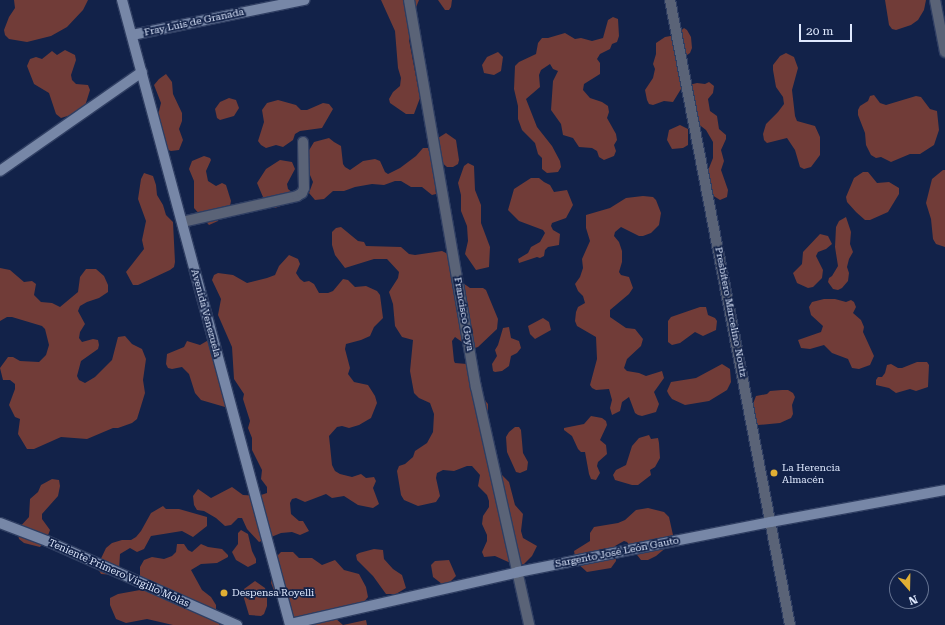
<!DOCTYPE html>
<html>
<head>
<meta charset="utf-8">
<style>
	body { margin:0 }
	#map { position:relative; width:945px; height:625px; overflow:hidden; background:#122249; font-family:"Roboto Serif",serif }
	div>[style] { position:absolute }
	.green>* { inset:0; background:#713c38 }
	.roads { filter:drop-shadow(1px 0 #2f3e62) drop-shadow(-1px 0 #2f3e62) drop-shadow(0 1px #2f3e62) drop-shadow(0 -1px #2f3e62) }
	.street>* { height:10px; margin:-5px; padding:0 5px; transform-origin:5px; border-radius:5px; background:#5a6377 }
	.secondary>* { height:10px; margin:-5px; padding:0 5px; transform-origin:5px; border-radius:5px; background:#7787a7 }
	.dots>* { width:11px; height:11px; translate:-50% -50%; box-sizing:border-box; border:2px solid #122249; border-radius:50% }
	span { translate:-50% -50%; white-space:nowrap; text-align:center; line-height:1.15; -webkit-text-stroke:3.5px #122249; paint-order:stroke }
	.street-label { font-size:10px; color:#dfe9fe }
	.poi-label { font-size:10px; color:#dfe9fe }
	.left { translate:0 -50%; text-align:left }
	.north { position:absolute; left:889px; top:569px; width:40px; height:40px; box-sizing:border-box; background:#122249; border:1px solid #647291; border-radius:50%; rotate:160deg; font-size:11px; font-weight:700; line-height:16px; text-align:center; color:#dfe9fe }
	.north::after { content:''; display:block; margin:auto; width:14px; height:18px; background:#e1af34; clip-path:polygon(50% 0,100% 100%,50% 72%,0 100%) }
	.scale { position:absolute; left:799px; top:24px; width:53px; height:18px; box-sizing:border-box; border:2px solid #dfe9fe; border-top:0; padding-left:5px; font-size:12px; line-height:14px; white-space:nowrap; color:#dfe9fe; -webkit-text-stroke:3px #122249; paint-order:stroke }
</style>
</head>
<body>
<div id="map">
	<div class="green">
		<div style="clip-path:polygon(14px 0,88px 0,83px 10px,67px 27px,51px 36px,27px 42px,9px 39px,5px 35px,4px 30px,9px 17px,15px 8px)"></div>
		<div style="clip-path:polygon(381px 0,419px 0,415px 10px,409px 40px,420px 98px,414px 114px,406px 114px,390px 103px,389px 99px,393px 92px,400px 86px,401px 78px,398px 68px,395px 31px)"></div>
		<div style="clip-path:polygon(438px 0,452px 0,451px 7px,449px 10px,445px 10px)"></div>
		<div style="clip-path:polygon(885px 0,926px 0,924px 10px,918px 20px,911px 25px,896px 30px,892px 29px,889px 25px)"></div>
		<div style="clip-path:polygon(613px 17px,618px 19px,619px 36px,617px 42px,612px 44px,610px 49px,600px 54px,597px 59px,600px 63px,600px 74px,584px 84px,583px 90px,590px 98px,602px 102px,608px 106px,609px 112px,607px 118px,616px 134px,617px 140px,614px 145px,616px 151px,614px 156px,604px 160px,599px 157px,597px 151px,592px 148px,579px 147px,573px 138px,563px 135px,561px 124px,551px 110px,553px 81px,558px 71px,553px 69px,550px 64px,541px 70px,539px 75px,540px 87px,526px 99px,537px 127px,552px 146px,560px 161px,561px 167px,558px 172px,547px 173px,542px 169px,542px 158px,538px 154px,535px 143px,522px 130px,518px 119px,518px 106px,514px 89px,515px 66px,519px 62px,536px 54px,538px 43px,542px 38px,548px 38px,565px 33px,575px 39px,581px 38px,592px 41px,603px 38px,608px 20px)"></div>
		<div style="clip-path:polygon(684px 28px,687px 30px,691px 37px,692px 48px,690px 53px,684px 57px,686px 85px,681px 89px,673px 102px,664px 101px,653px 105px,649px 104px,647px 100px,645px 90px,653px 78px,655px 69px,653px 64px,656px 54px,656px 43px,665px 37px,676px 35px)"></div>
		<div style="clip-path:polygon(65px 50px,75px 55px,76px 60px,71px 75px,72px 80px,76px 84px,88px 85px,90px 90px,85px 106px,74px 114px,61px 118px,56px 114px,49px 93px,34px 84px,27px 66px,30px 59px,36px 57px,42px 59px,52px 51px,57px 55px)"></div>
		<div style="clip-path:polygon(498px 52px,503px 57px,501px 71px,494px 75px,484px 73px,482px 65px,487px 57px)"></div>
		<div style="clip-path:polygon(786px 53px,794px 57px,798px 68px,792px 90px,795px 116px,797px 121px,815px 126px,820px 137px,820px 155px,811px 167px,804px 169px,800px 167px,795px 150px,787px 138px,767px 143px,764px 140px,763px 134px,766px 124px,778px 112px,784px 104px,783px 97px,776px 87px,773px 70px,773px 65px,780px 56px)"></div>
		<div style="clip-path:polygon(166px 74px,172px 82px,173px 94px,182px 113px,182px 121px,179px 129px,183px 140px,179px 150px,171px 151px,163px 148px,157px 119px,161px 103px,154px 85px,159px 79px)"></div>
		<div style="clip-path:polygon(709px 82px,714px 86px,713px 93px,708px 99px,710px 111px,717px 116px,719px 129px,726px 135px,726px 139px,721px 150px,724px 161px,721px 170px,728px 190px,727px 197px,720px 200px,712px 195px,709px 178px,709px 168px,713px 158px,713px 142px,706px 130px,697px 123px,695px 104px,689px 85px,697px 83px,705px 84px)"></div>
		<div style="clip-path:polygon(874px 95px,880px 103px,886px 105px,916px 96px,921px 97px,930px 109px,937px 111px,939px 130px,934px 145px,920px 154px,910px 154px,891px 162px,881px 157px,876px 158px,871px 155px,866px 145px,865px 133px,858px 115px,858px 110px,860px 106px,868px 101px,870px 96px)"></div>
		<div style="clip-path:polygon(229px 98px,236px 100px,239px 108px,234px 116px,220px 120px,217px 118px,215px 109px,220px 102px)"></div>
		<div style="clip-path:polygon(278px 100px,296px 105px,301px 110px,307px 110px,323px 103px,329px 104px,333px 109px,322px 128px,300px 131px,295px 134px,293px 140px,283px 147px,276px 145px,266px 148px,261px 145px,258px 141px,264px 122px,262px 110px,267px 103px)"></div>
		<div style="clip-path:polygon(680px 125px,688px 129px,688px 145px,683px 148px,672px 149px,667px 140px,669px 130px)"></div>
		<div style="clip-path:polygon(446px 133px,456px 140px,459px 160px,458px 164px,453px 167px,447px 167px,440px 161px,438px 138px)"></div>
		<div style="clip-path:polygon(329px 138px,334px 142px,341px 146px,343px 164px,345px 167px,350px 170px,363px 161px,375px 159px,380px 161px,385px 172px,388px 174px,400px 168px,416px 156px,423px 148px,428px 148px,433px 165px,436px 194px,432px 195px,422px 187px,411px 187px,401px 181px,395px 181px,384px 185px,372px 184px,355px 187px,344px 191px,333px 191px,324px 199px,315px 200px,309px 193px,313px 182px,307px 168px,305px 157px,314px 142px)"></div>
		<div style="clip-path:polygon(204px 156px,210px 158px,211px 160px,206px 171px,208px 181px,216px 186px,222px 183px,226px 185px,231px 201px,230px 206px,219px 217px,218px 221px,209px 225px,194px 208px,194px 181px,189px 169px,192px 161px)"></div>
		<div style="clip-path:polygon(280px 160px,292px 162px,295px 169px,287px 184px,288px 189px,293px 193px,291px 202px,275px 208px,263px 197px,257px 183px,266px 169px)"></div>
		<div style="clip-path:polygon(468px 163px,474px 166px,475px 190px,481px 205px,481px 223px,490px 247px,489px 267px,476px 270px,465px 254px,468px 241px,467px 226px,461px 211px,461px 195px,458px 183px,464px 166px)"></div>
		<div style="clip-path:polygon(943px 170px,945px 170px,945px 247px,936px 244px,933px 239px,931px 219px,926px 203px,932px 179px)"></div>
		<div style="clip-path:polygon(863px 172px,868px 172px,877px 183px,889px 182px,899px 188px,899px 194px,888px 212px,870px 220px,865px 220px,856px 212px,847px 202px,846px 197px,854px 178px)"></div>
		<div style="clip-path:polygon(144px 173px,153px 176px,156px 185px,157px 195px,163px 205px,166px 215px,173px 222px,175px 262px,174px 267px,170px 270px,138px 285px,133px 285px,126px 272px,144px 249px,142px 240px,146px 221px,138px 199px,141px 179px)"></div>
		<div style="clip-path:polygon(531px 178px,539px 178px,544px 182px,550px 185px,554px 192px,567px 190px,573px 205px,566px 218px,552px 223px,551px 226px,553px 230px,560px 234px,559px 245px,548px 247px,545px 250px,544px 256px,540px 258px,537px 257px,519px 263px,518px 259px,528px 253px,531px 247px,540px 242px,545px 233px,543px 230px,519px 221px,508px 210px,514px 189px)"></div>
		<div style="clip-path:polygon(643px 196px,653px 197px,656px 200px,661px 213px,659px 225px,651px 233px,643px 236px,639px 236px,621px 227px,615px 232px,614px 236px,619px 242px,622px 251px,622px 262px,619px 272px,621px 275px,629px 277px,633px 288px,629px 294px,610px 310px,610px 317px,626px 328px,635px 329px,643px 339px,641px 346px,627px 359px,624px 368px,627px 371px,639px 373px,646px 376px,662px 371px,664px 378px,654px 392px,659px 404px,656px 412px,642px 416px,638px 415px,635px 413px,629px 397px,622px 402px,620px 411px,612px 415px,610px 408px,612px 400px,609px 389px,596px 390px,592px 388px,590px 385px,597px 359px,596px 337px,577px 326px,575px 321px,576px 312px,578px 307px,585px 303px,583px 296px,578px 291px,575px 284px,580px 277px,583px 268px,582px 259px,590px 241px,586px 228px,586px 215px,610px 208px,626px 198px)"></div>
		<div style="clip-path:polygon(846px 217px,851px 232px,850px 244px,853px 252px,849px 259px,847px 267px,849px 273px,848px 281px,842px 288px,838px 290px,833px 289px,828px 282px,829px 278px,832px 276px,838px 266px,835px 247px,836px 227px,839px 221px)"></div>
		<div style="clip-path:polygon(341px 227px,358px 241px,364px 242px,366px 246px,401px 247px,409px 254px,415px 255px,442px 251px,448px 254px,463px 283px,470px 288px,483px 288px,486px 290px,498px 319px,497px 329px,478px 347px,472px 349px,455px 337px,452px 341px,454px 361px,455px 363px,467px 364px,483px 398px,488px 404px,488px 412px,481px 429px,482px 439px,490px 442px,500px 473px,509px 482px,515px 505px,523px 514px,521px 531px,523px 538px,537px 546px,532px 556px,524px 564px,517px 566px,495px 556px,484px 557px,482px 552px,487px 541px,487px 535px,482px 524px,483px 516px,489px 507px,489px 501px,487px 495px,478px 486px,480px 475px,472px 466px,467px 466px,454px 471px,443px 470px,437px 473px,436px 478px,440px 496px,436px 502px,418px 506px,404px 500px,401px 495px,397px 471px,399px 466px,405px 464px,413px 457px,415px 451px,427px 443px,433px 432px,434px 414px,430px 403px,419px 398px,414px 393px,410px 371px,413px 340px,402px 337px,395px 326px,393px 304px,389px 292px,398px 278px,399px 272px,387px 259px,374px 259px,345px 268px,335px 255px,332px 245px,332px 232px,336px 228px)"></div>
		<div style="clip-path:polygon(820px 234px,828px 236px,832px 244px,826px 249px,818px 252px,816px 256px,823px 270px,822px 278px,813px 287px,808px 288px,797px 283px,793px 273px,802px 264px,803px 252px)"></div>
		<div style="clip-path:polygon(289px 255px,298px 259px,300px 264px,296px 273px,300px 279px,304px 282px,309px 281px,314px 284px,319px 293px,328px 293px,333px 291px,343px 279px,348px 280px,355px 287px,366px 286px,377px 291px,380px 295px,383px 318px,374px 327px,370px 336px,361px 340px,346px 344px,345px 349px,350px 368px,348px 374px,354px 382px,368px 385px,375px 396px,377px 403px,371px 418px,359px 425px,349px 428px,342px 426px,337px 427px,329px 436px,332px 465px,335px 471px,340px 474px,352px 477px,361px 474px,366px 478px,374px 477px,376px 481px,373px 488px,379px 504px,373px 508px,358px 505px,344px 496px,332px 498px,326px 494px,305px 502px,296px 498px,292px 499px,290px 503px,291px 514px,299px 521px,303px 521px,309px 531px,300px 535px,292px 532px,281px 533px,259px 542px,247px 529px,242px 518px,238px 518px,231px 525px,225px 526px,216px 518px,204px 511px,197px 510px,194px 505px,193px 496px,198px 489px,211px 498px,232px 487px,243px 495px,258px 496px,267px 493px,267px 487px,261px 479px,262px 470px,252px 450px,252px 438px,248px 428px,250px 421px,243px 399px,244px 394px,234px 379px,232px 347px,218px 315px,221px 299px,212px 280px,214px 275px,218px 273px,233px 275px,247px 283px,267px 278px,275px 275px,279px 266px)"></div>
		<div style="clip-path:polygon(0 268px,10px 270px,24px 282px,32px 281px,36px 284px,34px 295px,41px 302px,52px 303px,60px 307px,78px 292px,80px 277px,86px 269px,96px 269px,104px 276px,108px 285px,108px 292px,99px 298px,87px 302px,80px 306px,78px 311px,85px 324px,80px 332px,79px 338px,82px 342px,93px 339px,98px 340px,99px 345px,98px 349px,81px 361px,77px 376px,79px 380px,85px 383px,95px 377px,112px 360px,118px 337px,125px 336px,132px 344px,142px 349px,146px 359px,143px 380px,145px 393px,137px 419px,132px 423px,118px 428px,113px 428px,87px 439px,61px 437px,34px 449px,27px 449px,18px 434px,20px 419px,15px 417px,9px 405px,15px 389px,15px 384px,10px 380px,3px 380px,0 368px,8px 357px,13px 357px,20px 361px,39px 362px,46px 355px,49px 345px,45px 329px,42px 326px,12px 317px,7px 317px,0 321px)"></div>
		<div style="clip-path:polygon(824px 299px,835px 299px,846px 302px,851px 300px,854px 302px,856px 307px,853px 313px,861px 320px,864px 327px,863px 332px,874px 356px,870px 365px,859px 369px,852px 368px,848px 359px,832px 353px,824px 345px,810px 349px,801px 348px,798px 340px,821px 332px,823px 326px,811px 315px,809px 307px,812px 302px)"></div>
		<div style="clip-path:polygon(700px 307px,706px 307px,708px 315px,715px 318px,717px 321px,716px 330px,703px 336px,695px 332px,680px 343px,672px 345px,668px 342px,668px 321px,671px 317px)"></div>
		<div style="clip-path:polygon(543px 318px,549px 322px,551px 330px,535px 339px,530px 334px,528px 326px)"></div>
		<div style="clip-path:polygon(509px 327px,511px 338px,519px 341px,521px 348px,517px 353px,511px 356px,509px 366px,502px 371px,495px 372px,493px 371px,492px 364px,497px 356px,495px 350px,498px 345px,503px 328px)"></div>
		<div style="clip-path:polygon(212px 338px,214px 364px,228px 404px,225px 407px,201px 400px,195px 393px,189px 374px,182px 367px,172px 369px,168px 368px,166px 364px,167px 354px,184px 347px,187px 341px,200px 345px)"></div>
		<div style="clip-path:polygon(917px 362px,927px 362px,929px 365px,928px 387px,916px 391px,910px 389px,896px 393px,889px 388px,876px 385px,876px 380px,878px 377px,882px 377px,885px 373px,887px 365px,891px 364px,898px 368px,902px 368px)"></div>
		<div style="clip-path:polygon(722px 364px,730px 369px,731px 382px,727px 390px,709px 401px,685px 405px,672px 399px,669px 395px,667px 391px,671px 382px,696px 378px)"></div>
		<div style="clip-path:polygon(782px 390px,788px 390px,793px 393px,795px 397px,792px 405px,793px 414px,791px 418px,780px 423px,758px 425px,753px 423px,751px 409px,756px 396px,767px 394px,770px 391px)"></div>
		<div style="clip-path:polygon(591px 416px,602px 418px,606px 421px,607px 425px,600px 440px,606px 445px,607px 454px,598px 462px,597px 466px,600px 473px,596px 480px,591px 479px,589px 474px,585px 452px,581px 452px,578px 449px,572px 436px,564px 430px,564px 428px,584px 424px)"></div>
		<div style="clip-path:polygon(515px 427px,519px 427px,521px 430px,523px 453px,528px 462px,527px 470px,520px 473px,516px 472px,507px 452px,506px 437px,509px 432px)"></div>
		<div style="clip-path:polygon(649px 435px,651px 439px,658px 438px,659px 443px,660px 458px,655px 467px,650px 470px,651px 475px,638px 485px,632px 485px,615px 480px,613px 475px,616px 470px,626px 465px,632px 446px,639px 438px)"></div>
		<div style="clip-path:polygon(52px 479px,59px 480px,60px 486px,58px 496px,42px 514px,42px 519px,50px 530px,47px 538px,40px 547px,24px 543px,19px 539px,17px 530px,29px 517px,30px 499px,38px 492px,41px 485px)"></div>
		<div style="clip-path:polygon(163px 506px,166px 509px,179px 509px,207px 517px,207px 526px,193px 537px,182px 531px,151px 536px,144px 549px,137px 552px,130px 548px,120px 554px,119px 570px,114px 575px,101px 574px,97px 567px,106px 548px,112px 543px,122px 540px,131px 540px,136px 537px,141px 531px,151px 513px)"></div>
		<div style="clip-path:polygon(648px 508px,664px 512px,669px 517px,673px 535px,668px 546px,656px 556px,648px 560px,641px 560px,627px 542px,624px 541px,615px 546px,616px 561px,611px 568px,587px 572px,576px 562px,574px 551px,590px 541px,590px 533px,594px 527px,618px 523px,625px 520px,636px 510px)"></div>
		<div style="clip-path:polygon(241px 530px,248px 534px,252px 551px,256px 559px,256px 563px,248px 567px,236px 560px,232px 552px,238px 544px,238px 533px)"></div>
		<div style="clip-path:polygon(177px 544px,184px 544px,188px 550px,192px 552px,201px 544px,208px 547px,222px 549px,228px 555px,228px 557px,217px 563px,201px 564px,191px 570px,202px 590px,211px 597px,216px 605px,216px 611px,222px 621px,219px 625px,173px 625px,147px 619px,126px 623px,116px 619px,110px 605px,110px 598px,118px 594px,140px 590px,140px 567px,144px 560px,152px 557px,164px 559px,172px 556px,176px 552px)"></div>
		<div style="clip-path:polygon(374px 549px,383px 550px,384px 559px,393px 569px,402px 575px,406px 588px,396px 594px,386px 594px,373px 576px,357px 560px,356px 555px,359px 553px)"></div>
		<div style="clip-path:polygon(281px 552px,293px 552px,299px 558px,312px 558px,322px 565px,335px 560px,344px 570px,359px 574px,366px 587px,368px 597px,363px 603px,335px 618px,343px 625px,366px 620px,367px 625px,297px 625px,275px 593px,271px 583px,276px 557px)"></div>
		<div style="clip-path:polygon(449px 560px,456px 576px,450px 582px,442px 584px,433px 577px,431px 565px,435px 561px)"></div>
		<div style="clip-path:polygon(255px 581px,265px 588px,267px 595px,267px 606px,264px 614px,261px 616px,249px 615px,243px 595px,244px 589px)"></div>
	</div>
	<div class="roads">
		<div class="street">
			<div style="left:409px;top:0;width:393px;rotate:80.2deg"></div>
			<div style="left:476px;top:387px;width:244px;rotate:77.4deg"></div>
			<div style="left:670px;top:0;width:636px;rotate:79.13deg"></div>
			<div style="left:935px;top:0;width:53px;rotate:79.1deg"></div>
			<div style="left:182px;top:222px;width:118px;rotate:-12.7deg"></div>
			<div style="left:297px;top:196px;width:6px;rotate:-31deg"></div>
			<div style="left:302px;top:193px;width:5px;rotate:-68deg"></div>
			<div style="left:304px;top:188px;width:46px;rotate:-91.2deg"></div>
		</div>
		<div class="secondary">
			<div style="left:122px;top:0;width:647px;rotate:74.95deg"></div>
			<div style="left:132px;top:35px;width:176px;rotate:-11.5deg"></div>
			<div style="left:0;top:171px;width:173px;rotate:-34.9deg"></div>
			<div style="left:0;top:523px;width:50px;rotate:21deg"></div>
			<div style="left:47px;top:541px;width:208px;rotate:23.9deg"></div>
			<div style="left:290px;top:624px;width:234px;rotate:-12.8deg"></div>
			<div style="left:518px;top:572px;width:258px;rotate:-11.2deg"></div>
			<div style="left:771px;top:522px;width:177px;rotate:-10.4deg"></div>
		</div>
	</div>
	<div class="dots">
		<div style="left:774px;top:473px;background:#e1af34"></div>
		<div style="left:224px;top:593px;background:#e1af34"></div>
	</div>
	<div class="street-label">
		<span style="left:194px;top:22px;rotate:-12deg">Fray Luis de Granada</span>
		<span style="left:731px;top:312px;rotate:79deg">Presbítero Marcelino Noutz</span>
		<span style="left:206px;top:313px;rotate:75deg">Avenida Venezuela</span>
		<span style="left:464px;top:314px;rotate:80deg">Francisco Goya</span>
		<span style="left:617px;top:552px;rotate:-11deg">Sargento José León Gauto</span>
		<span style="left:119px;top:573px;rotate:24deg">Teniente Primero Virgilio Molas</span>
	</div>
	<div class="poi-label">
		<span class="left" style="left:782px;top:473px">La Herencia<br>Almacén</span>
		<span class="left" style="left:232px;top:593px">Despensa Royelli</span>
	</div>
	<div class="north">N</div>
	<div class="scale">20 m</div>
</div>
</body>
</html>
